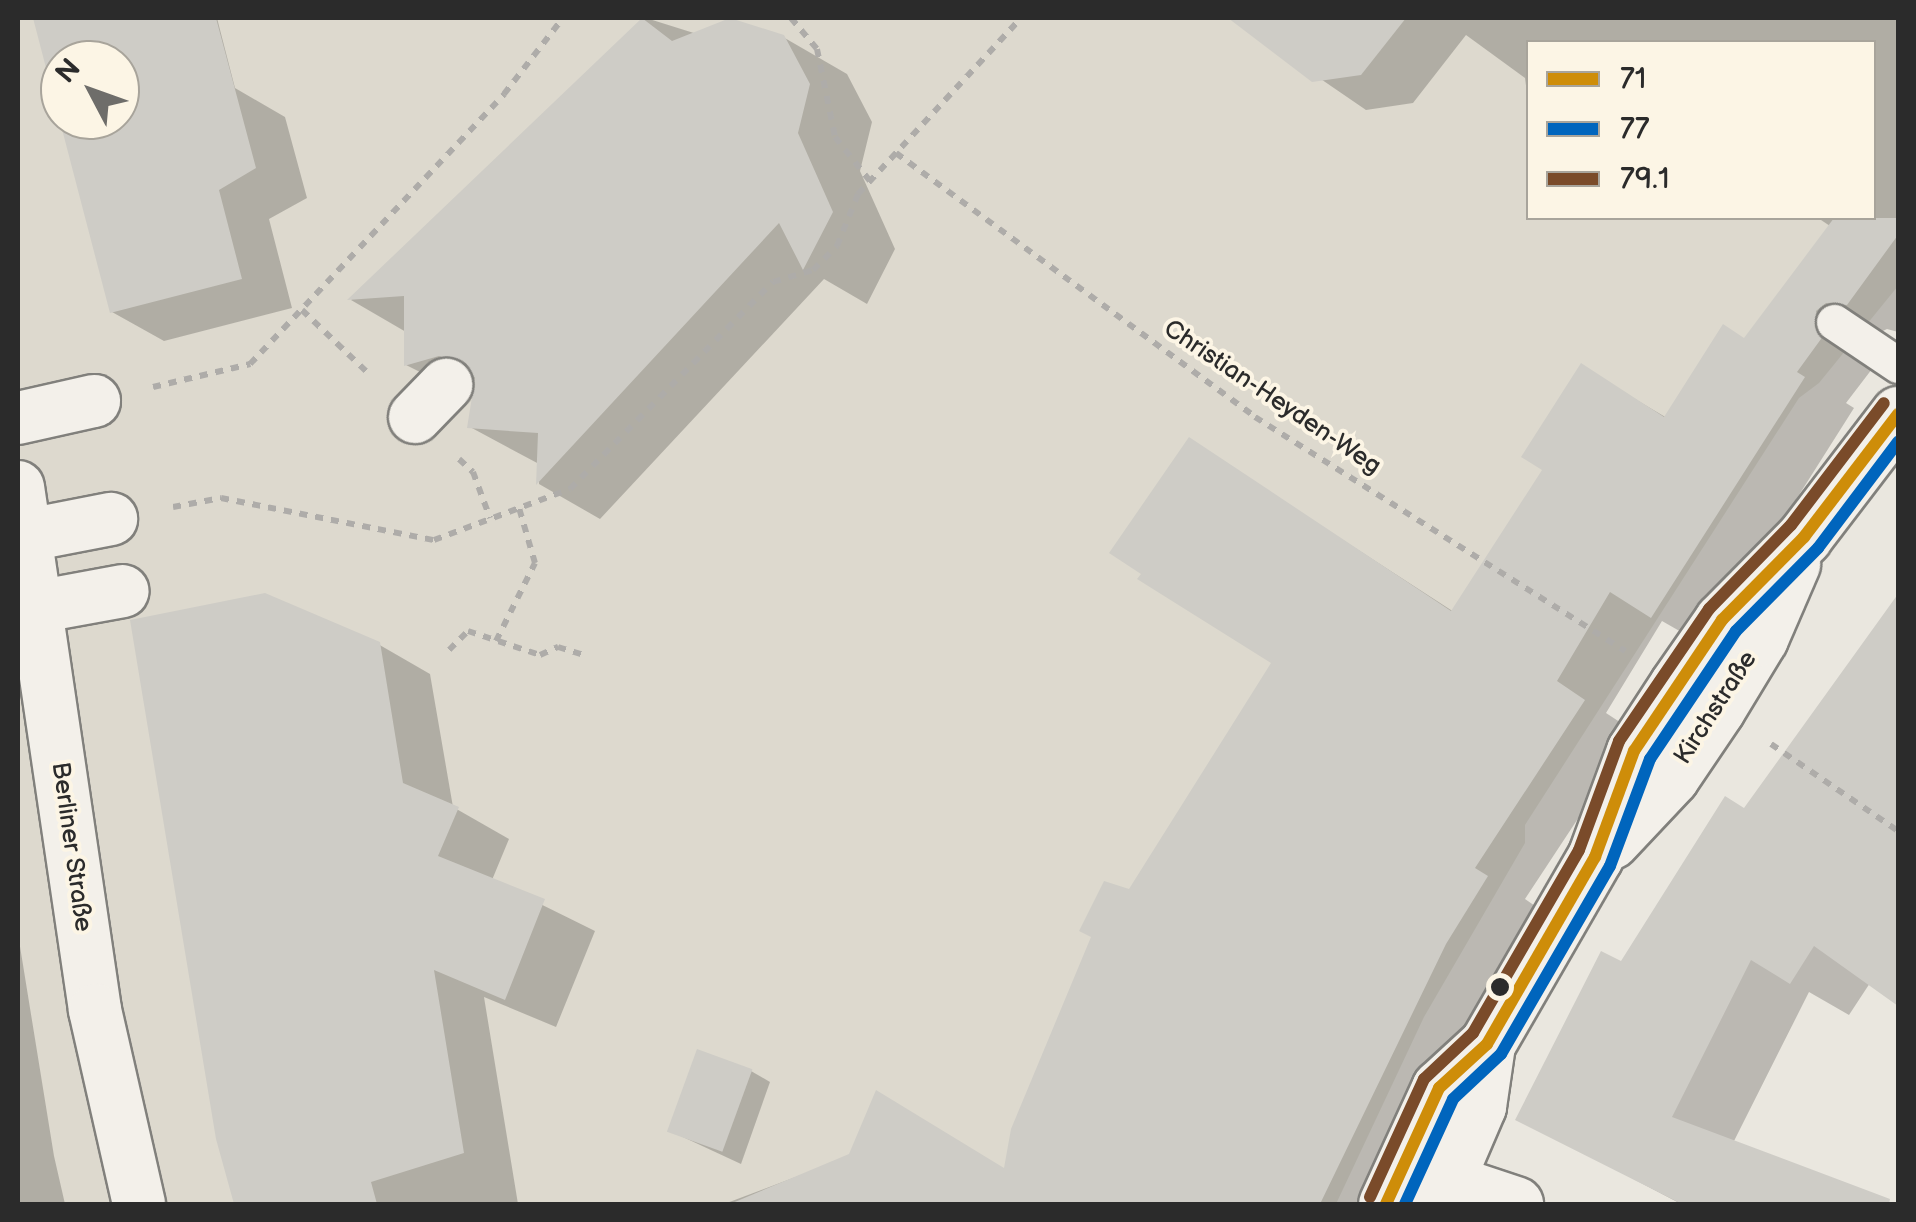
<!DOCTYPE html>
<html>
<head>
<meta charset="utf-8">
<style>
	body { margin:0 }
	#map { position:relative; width:1916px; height:1222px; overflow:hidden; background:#eae7df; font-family:"Balsamiq Sans",sans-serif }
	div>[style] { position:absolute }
	.built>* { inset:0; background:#ddd9ce }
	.shadow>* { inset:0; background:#0003 }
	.building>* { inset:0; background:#ceccc6; transform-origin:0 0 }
	.path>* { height:6px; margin-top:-3px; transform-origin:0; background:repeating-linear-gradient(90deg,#aeaca9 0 8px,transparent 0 16px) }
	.roads { filter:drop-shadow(2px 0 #81807c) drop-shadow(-2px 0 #81807c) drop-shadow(0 2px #81807c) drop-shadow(0 -2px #81807c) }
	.service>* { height:35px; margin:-17.5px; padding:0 17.5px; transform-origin:17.5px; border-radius:17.5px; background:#f3f0ea }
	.pedestrian>* { height:52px; margin:-26px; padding:0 26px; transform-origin:26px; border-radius:26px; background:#f3f0ea }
	.minor>* { height:55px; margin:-27.5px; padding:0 27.5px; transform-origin:27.5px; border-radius:27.5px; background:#f3f0ea }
	.bus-1>* { height:12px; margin:-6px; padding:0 6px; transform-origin:6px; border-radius:6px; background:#ce8d09 }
	.bus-2>* { height:12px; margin:-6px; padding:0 6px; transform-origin:6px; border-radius:6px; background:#0065bd }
	.bus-3>* { height:12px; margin:-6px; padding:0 6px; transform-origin:6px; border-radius:6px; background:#7a4b2a }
	.dots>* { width:28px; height:28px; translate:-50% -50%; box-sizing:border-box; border:5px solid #fcf5e5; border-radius:50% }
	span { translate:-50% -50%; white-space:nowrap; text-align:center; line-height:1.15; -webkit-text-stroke:8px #fcf5e5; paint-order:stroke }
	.street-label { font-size:25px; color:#2b2b2b }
	.frame { position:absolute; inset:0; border:20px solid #2b2b2b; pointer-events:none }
	.legend { position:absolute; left:1526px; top:40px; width:350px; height:180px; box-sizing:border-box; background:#fcf5e5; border:2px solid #a8a49b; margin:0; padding:12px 18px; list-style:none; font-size:30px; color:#2b2b2b }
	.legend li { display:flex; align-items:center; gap:20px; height:50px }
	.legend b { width:50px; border:2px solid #a8a49b }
	.north { position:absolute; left:40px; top:40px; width:100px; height:100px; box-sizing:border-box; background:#fcf5e5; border:2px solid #a8a49b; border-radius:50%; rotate:311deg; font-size:28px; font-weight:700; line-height:40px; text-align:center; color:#2b2b2b }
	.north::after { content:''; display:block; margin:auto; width:35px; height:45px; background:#6e6d6a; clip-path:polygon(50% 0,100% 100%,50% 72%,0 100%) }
</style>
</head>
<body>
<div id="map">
	<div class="built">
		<div style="clip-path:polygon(evenodd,18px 18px,1898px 18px,1898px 286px,1819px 383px,1799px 398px,1525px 825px,1525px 843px,1424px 1017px,1336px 1204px,18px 1204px,18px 18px,1528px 42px,1874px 42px,1874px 218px,1528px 218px,1528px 42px,18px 18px,60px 60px,120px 60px,120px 120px,60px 120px,60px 60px)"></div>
	</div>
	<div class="shadow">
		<div style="clip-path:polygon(37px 18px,217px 18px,235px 88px,285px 117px,307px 198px,269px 219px,292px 308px,164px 341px,112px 312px,63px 120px,120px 120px,120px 60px,60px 60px,60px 108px)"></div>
		<div style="clip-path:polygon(646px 18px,697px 34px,783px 37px,847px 74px,872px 122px,860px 171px,895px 249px,867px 304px,824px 279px,600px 519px,539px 484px,539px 464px,470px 427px,474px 399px,406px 365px,406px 332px,351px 300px)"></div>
		<div style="clip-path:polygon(1247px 18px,1898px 18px,1898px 332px,1887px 329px,1868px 338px,1863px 352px,1872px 369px,1846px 403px,1854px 408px,1704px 645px,1662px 621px,1606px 713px,1635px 732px,1525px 899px,1538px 908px,1389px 1204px,724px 1204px,851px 1156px,1006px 1171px,1130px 892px,1274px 662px,1190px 441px,1454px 612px,1546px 469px,1581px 367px,1667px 418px,1746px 340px,1830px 226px,1818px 218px,1874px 218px,1874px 42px,1528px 42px,1528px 101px,1525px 78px,1466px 35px,1413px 103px,1366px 110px,1249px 30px)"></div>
		<div style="clip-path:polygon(1898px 599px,1898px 1003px,1870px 983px,1849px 1015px,1809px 992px,1733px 1143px,1882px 1204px,1681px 1204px,1519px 1119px,1622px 964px,1745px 811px)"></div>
		<div style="clip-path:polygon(378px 644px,430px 674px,453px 807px,509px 839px,492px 880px,595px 931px,556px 1027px,484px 997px,518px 1204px,236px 1204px,219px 1140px)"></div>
		<div style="clip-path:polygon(18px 934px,54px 1156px,65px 1204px,18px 1204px)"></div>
		<div style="clip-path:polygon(751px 1071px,770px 1082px,741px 1164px,670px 1131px)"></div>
	</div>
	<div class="building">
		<div style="clip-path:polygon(evenodd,33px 18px,216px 18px,256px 168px,219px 190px,242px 279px,110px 313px,33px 18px,60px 60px,120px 60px,120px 120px,60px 120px,60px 60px)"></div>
		<div style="clip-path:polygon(642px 18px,672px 41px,730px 18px,784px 35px,810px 84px,798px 133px,833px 212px,803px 270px,779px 223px,536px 485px,538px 433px,467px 428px,475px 378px,466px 363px,439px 356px,404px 366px,404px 296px,347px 300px)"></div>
		<div style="clip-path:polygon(1228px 18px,1406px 18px,1361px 75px,1312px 82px)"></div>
		<div style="clip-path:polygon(1834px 218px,1898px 218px,1898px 235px,1847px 305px,1826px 303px,1816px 311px,1821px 339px,1797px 372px,1805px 377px,1651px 618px,1610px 592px,1557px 681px,1585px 700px,1475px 868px,1488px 876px,1446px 944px,1320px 1204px,730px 1204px,849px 1154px,876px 1090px,1004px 1168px,1011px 1129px,1091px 937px,1079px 931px,1104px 881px,1129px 889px,1271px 663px,1137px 579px,1141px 574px,1109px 553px,1189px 437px,1451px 611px,1542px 470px,1521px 457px,1581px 363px,1664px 417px,1723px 324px,1744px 338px)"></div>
		<div style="clip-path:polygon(265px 593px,380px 642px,403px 783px,459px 807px,438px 856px,545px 899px,505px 1000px,434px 970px,464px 1153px,371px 1182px,377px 1204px,234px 1204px,216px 1139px,130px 620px)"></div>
		<div style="clip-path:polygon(1898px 594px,1898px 1006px,1814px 946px,1790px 984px,1751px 960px,1672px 1117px,1890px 1199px,1889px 1204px,1682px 1204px,1515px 1120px,1601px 951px,1621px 961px,1725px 796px,1744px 808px)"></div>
		<div style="left:697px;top:1049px;width:59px;height:88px;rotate:20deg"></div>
	</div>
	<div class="path">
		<div style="left:791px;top:18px;width:40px;rotate:50deg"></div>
		<div style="left:817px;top:49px;width:90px;rotate:78.4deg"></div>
		<div style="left:835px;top:137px;width:56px;rotate:51.5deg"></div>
		<div style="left:896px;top:153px;width:446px;rotate:36.3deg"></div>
		<div style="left:1255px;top:417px;width:438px;rotate:32.3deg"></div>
		<div style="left:302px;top:310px;width:94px;rotate:43.7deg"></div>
		<div style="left:153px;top:387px;width:100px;rotate:-13.3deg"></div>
		<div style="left:250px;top:364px;width:371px;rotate:-46.7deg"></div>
		<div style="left:504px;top:94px;width:96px;rotate:-52.2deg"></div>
		<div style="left:459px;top:459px;width:19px;rotate:43deg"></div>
		<div style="left:473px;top:472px;width:49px;rotate:69.7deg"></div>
		<div style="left:173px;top:507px;width:49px;rotate:-10.6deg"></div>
		<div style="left:221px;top:498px;width:217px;rotate:11.2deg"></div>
		<div style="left:434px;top:540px;width:145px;rotate:-20.6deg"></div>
		<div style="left:570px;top:489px;width:290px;rotate:-45.6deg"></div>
		<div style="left:773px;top:282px;width:42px;rotate:-16.7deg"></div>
		<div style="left:813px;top:270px;width:34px;rotate:-45deg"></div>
		<div style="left:837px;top:246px;width:56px;rotate:-68deg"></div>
		<div style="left:858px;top:194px;width:240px;rotate:-47.2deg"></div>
		<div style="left:496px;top:641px;width:87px;rotate:-63.4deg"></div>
		<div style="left:535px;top:563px;width:57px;rotate:-106.2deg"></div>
		<div style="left:449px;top:650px;width:27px;rotate:-45deg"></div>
		<div style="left:468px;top:631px;width:76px;rotate:18.4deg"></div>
		<div style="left:540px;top:655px;width:20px;rotate:-24deg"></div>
		<div style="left:558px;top:647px;width:30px;rotate:17deg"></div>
		<div style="left:1771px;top:744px;width:154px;rotate:34.4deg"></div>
	</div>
	<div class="roads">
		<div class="service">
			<div style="left:1834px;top:322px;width:77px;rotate:33.9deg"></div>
		</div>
		<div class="pedestrian">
			<div style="left:415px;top:417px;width:45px;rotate:-45.9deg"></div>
			<div style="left:18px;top:418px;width:78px;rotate:-12.6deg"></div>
			<div style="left:18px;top:487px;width:529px;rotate:81.62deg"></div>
			<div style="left:95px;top:1010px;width:199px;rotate:77.2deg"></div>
			<div style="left:18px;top:537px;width:95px;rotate:-11deg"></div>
			<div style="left:36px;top:607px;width:88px;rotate:-10.4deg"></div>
		</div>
		<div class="minor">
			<div style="left:1611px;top:841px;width:88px;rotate:-46.8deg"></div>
			<div style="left:1671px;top:777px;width:82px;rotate:-55.9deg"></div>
			<div style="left:1717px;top:709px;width:83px;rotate:-58.8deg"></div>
			<div style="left:1760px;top:638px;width:81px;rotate:-66.6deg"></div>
			<div style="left:1446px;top:1181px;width:73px;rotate:18.4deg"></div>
			<div style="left:1386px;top:1204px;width:128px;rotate:-65.4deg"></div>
			<div style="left:1439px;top:1088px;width:65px;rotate:-42.5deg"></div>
			<div style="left:1487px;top:1044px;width:216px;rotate:-60deg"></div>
			<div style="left:1595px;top:857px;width:113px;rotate:-69.8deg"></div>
			<div style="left:1634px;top:751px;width:79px;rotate:-56.9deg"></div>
			<div style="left:1677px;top:685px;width:79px;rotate:-55.3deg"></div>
			<div style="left:1722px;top:620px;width:117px;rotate:-45.3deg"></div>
			<div style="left:1804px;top:537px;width:155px;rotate:-52.6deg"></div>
			<div style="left:1436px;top:1204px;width:107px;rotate:-66.8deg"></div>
			<div style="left:1478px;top:1106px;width:63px;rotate:-81.7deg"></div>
		</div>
	</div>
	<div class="bus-1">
		<div style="left:1386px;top:1204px;width:128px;rotate:-65.4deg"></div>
		<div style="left:1439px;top:1088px;width:65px;rotate:-42.5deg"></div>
		<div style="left:1487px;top:1044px;width:216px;rotate:-60deg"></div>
		<div style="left:1595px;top:857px;width:113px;rotate:-69.8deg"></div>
		<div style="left:1634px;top:751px;width:158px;rotate:-56.1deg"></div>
		<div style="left:1722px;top:620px;width:117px;rotate:-45.3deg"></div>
		<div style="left:1804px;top:537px;width:155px;rotate:-52.6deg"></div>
	</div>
	<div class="bus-2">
		<div style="left:1405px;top:1204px;width:115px;rotate:-65.4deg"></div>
		<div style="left:1453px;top:1099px;width:66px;rotate:-43.2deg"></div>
		<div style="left:1501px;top:1054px;width:217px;rotate:-59.9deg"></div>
		<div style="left:1610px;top:866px;width:114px;rotate:-69.5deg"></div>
		<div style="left:1650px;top:759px;width:154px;rotate:-56.1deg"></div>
		<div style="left:1736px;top:631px;width:117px;rotate:-45.3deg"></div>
		<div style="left:1818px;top:548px;width:133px;rotate:-53deg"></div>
	</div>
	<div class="bus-3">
		<div style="left:1370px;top:1197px;width:130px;rotate:-65.4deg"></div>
		<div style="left:1424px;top:1079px;width:67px;rotate:-43.2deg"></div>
		<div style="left:1473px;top:1033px;width:211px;rotate:-59.9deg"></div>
		<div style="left:1579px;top:850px;width:116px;rotate:-69.8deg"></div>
		<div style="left:1619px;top:741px;width:160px;rotate:-55.7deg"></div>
		<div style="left:1709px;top:609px;width:117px;rotate:-45.7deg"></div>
		<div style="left:1791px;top:525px;width:153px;rotate:-52.7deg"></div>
	</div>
	<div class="dots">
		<div style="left:1500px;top:987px;background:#2b2b2b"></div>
	</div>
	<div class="street-label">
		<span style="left:1272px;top:398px;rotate:34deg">Christian-Heyden-Weg</span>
		<span style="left:1716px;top:708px;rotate:-57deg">Kirchstraße</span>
		<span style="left:71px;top:847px;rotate:82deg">Berliner Straße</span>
	</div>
	<div class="frame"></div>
	<ul class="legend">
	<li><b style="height:12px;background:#ce8d09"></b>71</li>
	<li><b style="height:12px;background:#0065bd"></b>77</li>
	<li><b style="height:12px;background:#7a4b2a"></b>79.1</li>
	</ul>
	<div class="north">N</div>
</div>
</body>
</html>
